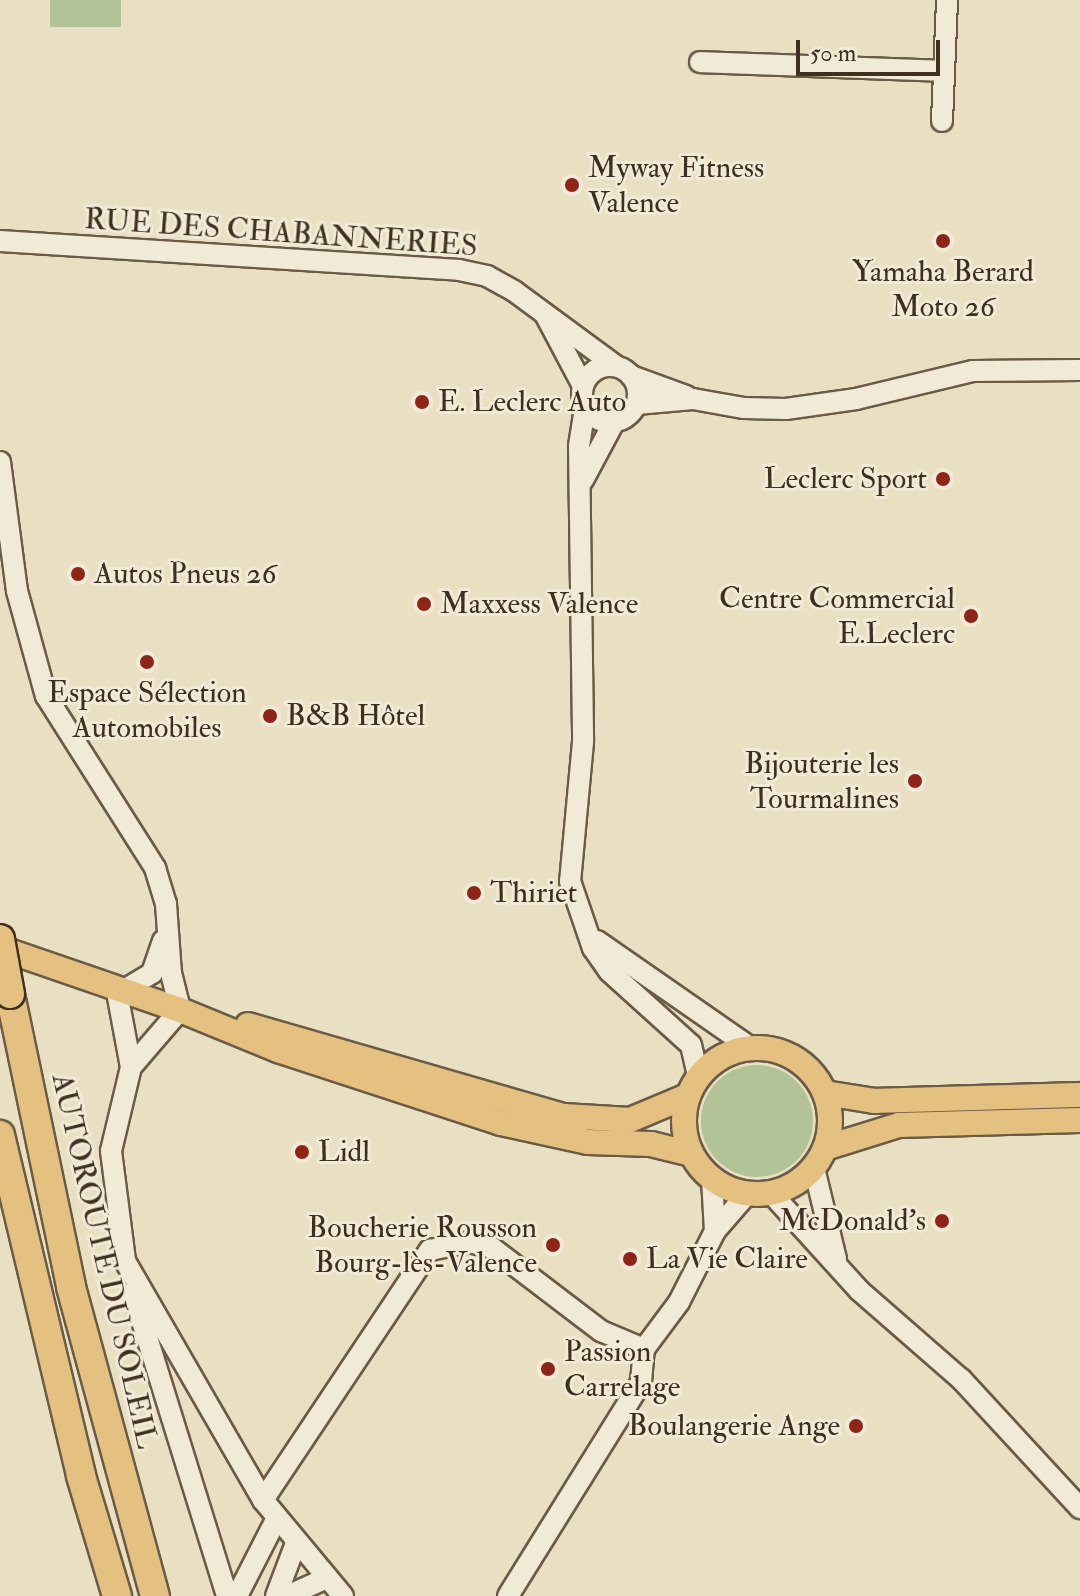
<!DOCTYPE html>
<html>
<head>
<meta charset="utf-8">
<style>
	body { margin:0 }
	#map { position:relative; width:1080px; height:1596px; overflow:hidden; background:#e9dfc2; font-family:"IM FELL Double Pica",serif }
	div>[style] { position:absolute }
	.green>* { inset:0; background:#b1c397; transform-origin:0 0 }
	.round { border-radius:50% }
	.roads { filter:drop-shadow(2px 0 #6a5b47) drop-shadow(-2px 0 #6a5b47) drop-shadow(0 2px #6a5b47) drop-shadow(0 -2px #6a5b47) }
	.minor>* { height:20px; margin:-10px; padding:0 10px; transform-origin:10px; border-radius:10px; background:#f1ead7 }
	.minor>.ring { margin:-10px; padding:0; box-sizing:content-box; background:none; border:20px solid #f1ead7; border-radius:50% }
	.major>* { height:24px; margin:-12px; padding:0 12px; transform-origin:12px; border-radius:12px; background:#e4c081 }
	.major>.ring { margin:-12px; padding:0; box-sizing:content-box; background:none; border:24px solid #e4c081; border-radius:50% }
	.highway>* { height:28px; margin:-14px; padding:0 14px; transform-origin:14px; border-radius:14px; background:#e4c081 }
	.bridges { filter:drop-shadow(2px 0 #3f2f1e) drop-shadow(-2px 0 #3f2f1e) drop-shadow(0 2px #3f2f1e) drop-shadow(0 -2px #3f2f1e) }
	.highway-bridge>* { height:28px; margin:-14px; padding:0 14px; transform-origin:14px; border-radius:14px; background:#e4c081 }
	.dots>* { width:22px; height:22px; translate:-50% -50%; box-sizing:border-box; border:4px solid #f1ead7; border-radius:50% }
	span { translate:-50% -50%; white-space:nowrap; text-align:center; line-height:1.15; -webkit-text-stroke:6px #f1ead7; paint-order:stroke }
	.poi-label { font-size:30px; color:#3f2f1e }
	.left { translate:0 -50%; text-align:left }
	.right { translate:-100% -50%; text-align:right }
	.street-label { font-size:30px; color:#3f2f1e }
	.scale { position:absolute; left:796px; top:40px; width:144px; height:36px; box-sizing:border-box; border:4px solid #3f2f1e; border-top:0; padding-left:10px; font-size:24px; line-height:28px; white-space:nowrap; color:#3f2f1e; -webkit-text-stroke:6px #f1ead7; paint-order:stroke }
</style>
</head>
<body>
<div id="map">
	<div class="green">
		<div style="left:50px;top:0;width:71px;height:27px"></div>
		<div class="round" style="left:701px;top:1065px;width:112px;height:112px"></div>
	</div>
	<div class="roads">
		<div class="minor">
			<div style="left:700px;top:62px;width:244px;rotate:2.1deg"></div>
			<div style="left:942px;top:121px;width:121px;rotate:-87.6deg"></div>
			<div style="left:0;top:241px;width:460px;rotate:3.6deg"></div>
			<div style="left:459px;top:270px;width:29px;rotate:12deg"></div>
			<div style="left:487px;top:276px;width:31px;rotate:29deg"></div>
			<div style="left:514px;top:291px;width:127px;rotate:36.3deg"></div>
			<div style="left:546px;top:316px;width:79px;rotate:62.1deg"></div>
			<div class="ring" style="left:582px;top:366px;width:36px;height:36px"></div>
			<div style="left:631px;top:376px;width:59px;rotate:20deg"></div>
			<div style="left:637px;top:404px;width:56px;rotate:-5.1deg"></div>
			<div style="left:693px;top:399px;width:52px;rotate:10deg"></div>
			<div style="left:744px;top:408px;width:42px;rotate:1.4deg"></div>
			<div style="left:786px;top:409px;width:71px;rotate:-8.1deg"></div>
			<div style="left:856px;top:399px;width:120px;rotate:-13.5deg"></div>
			<div style="left:973px;top:371px;width:107px;rotate:-0.5deg"></div>
			<div style="left:585px;top:408px;width:38px;rotate:99deg"></div>
			<div style="left:579px;top:446px;width:296px;rotate:89.2deg"></div>
			<div style="left:583px;top:742px;width:140px;rotate:95.3deg"></div>
			<div style="left:570px;top:881px;width:71px;rotate:71.1deg"></div>
			<div style="left:593px;top:948px;width:28px;rotate:55deg"></div>
			<div style="left:609px;top:971px;width:110px;rotate:42.1deg"></div>
			<div style="left:691px;top:1045px;width:32px;rotate:77deg"></div>
			<div style="left:0;top:462px;width:130px;rotate:82.5deg"></div>
			<div style="left:17px;top:591px;width:109px;rotate:74.6deg"></div>
			<div style="left:46px;top:696px;width:204px;rotate:57.6deg"></div>
			<div style="left:155px;top:868px;width:38px;rotate:73deg"></div>
			<div style="left:166px;top:904px;width:69px;rotate:85.9deg"></div>
			<div style="left:171px;top:973px;width:38px;rotate:76deg"></div>
			<div style="left:180px;top:1010px;width:75px;rotate:130.7deg"></div>
			<div style="left:583px;top:480px;width:66px;rotate:-61.9deg"></div>
			<div style="left:597px;top:941px;width:188px;rotate:34.8deg"></div>
			<div style="left:116px;top:987px;width:81px;rotate:79.4deg"></div>
			<div style="left:131px;top:1067px;width:86px;rotate:103.4deg"></div>
			<div style="left:111px;top:1151px;width:111px;rotate:82.7deg"></div>
			<div style="left:125px;top:1261px;width:276px;rotate:60deg"></div>
			<div style="left:263px;top:1500px;width:125px;rotate:50.2deg"></div>
			<div style="left:124px;top:990px;width:33px;rotate:-31deg"></div>
			<div style="left:152px;top:973px;width:34px;rotate:-71deg"></div>
			<div style="left:814px;top:1168px;width:94px;rotate:76.4deg"></div>
			<div style="left:712px;top:1179px;width:52px;rotate:86.7deg"></div>
			<div style="left:771px;top:1193px;width:132px;rotate:47.8deg"></div>
			<div style="left:860px;top:1291px;width:134px;rotate:41.1deg"></div>
			<div style="left:961px;top:1379px;width:176px;rotate:47.3deg"></div>
			<div style="left:133px;top:1292px;width:318px;rotate:72.8deg"></div>
			<div style="left:263px;top:1500px;width:301px;rotate:-56.3deg"></div>
			<div style="left:430px;top:1250px;width:41px;rotate:-11.3deg"></div>
			<div style="left:470px;top:1242px;width:23px;rotate:15deg"></div>
			<div style="left:492px;top:1248px;width:137px;rotate:37.3deg"></div>
			<div style="left:601px;top:1331px;width:47px;rotate:22.7deg"></div>
			<div style="left:237px;top:1596px;width:88px;rotate:-62.9deg"></div>
			<div style="left:276px;top:1596px;width:57px;rotate:-69.3deg"></div>
			<div style="left:287px;top:1596px;width:44px;rotate:-24.2deg"></div>
			<div style="left:508px;top:1596px;width:252px;rotate:-58.1deg"></div>
			<div style="left:641px;top:1382px;width:33px;rotate:-85deg"></div>
			<div style="left:644px;top:1349px;width:59px;rotate:-53.3deg"></div>
			<div style="left:679px;top:1302px;width:80px;rotate:-63.1deg"></div>
			<div style="left:715px;top:1231px;width:49px;rotate:-49.1deg"></div>
		</div>
		<div class="major">
			<div style="left:0;top:948px;width:190px;rotate:19deg"></div>
			<div style="left:180px;top:1010px;width:106px;rotate:22.2deg"></div>
			<div style="left:278px;top:1050px;width:235px;rotate:18.1deg"></div>
			<div style="left:501px;top:1123px;width:89px;rotate:12.3deg"></div>
			<div style="left:588px;top:1142px;width:63px;rotate:1.8deg"></div>
			<div style="left:651px;top:1144px;width:41px;rotate:14deg"></div>
			<div style="left:248px;top:1025px;width:329px;rotate:16.1deg"></div>
			<div style="left:564px;top:1116px;width:66px;rotate:3.5deg"></div>
			<div style="left:630px;top:1120px;width:62px;rotate:-22.8deg"></div>
			<div class="ring" style="left:684px;top:1048px;width:122px;height:122px"></div>
			<div style="left:825px;top:1093px;width:51px;rotate:9.1deg"></div>
			<div style="left:875px;top:1101px;width:205px;rotate:-1.7deg"></div>
			<div style="left:825px;top:1148px;width:77px;rotate:-17.3deg"></div>
			<div style="left:899px;top:1125px;width:181px;rotate:-1.6deg"></div>
		</div>
		<div class="highway">
			<div style="left:10px;top:994px;width:299px;rotate:78.2deg"></div>
			<div style="left:71px;top:1287px;width:320px;rotate:74.8deg"></div>
			<div style="left:0;top:1135px;width:350px;rotate:76.6deg"></div>
			<div style="left:81px;top:1476px;width:125px;rotate:73.3deg"></div>
		</div>
	</div>
	<div class="bridges">
		<div class="highway-bridge">
			<div style="left:0;top:939px;width:56px;rotate:79.7deg"></div>
		</div>
	</div>
	<div class="dots">
		<div style="left:572px;top:185px;background:#8f2418"></div>
		<div style="left:943px;top:241px;background:#8f2418"></div>
		<div style="left:422px;top:402px;background:#8f2418"></div>
		<div style="left:943px;top:479px;background:#8f2418"></div>
		<div style="left:78px;top:574px;background:#8f2418"></div>
		<div style="left:424px;top:604px;background:#8f2418"></div>
		<div style="left:971px;top:616px;background:#8f2418"></div>
		<div style="left:147px;top:662px;background:#8f2418"></div>
		<div style="left:270px;top:716px;background:#8f2418"></div>
		<div style="left:915px;top:781px;background:#8f2418"></div>
		<div style="left:474px;top:893px;background:#8f2418"></div>
		<div style="left:302px;top:1152px;background:#8f2418"></div>
		<div style="left:942px;top:1221px;background:#8f2418"></div>
		<div style="left:553px;top:1245px;background:#8f2418"></div>
		<div style="left:630px;top:1259px;background:#8f2418"></div>
		<div style="left:548px;top:1369px;background:#8f2418"></div>
		<div style="left:856px;top:1426px;background:#8f2418"></div>
	</div>
	<div class="poi-label">
		<span class="left" style="left:588px;top:185px">Myway Fitness<br>Valence</span>
		<span style="left:943px;top:289px">Yamaha Berard<br>Moto 26</span>
		<span class="left" style="left:438px;top:402px">E. Leclerc Auto</span>
		<span class="right" style="left:927px;top:479px">Leclerc Sport</span>
		<span class="left" style="left:94px;top:574px">Autos Pneus 26</span>
		<span class="right" style="left:955px;top:616px">Centre Commercial<br>E.Leclerc</span>
		<span class="left" style="left:440px;top:604px">Maxxess Valence</span>
		<span style="left:147px;top:710px">Espace Sélection<br>Automobiles</span>
		<span class="left" style="left:286px;top:716px">B&amp;B Hôtel</span>
		<span class="right" style="left:899px;top:781px">Bijouterie les<br>Tourmalines</span>
		<span class="left" style="left:490px;top:893px">Thiriet</span>
		<span class="left" style="left:318px;top:1152px">Lidl</span>
		<span class="right" style="left:926px;top:1221px">McDonald's</span>
		<span class="right" style="left:537px;top:1245px">Boucherie Rousson<br>Bourg-lès-Valence</span>
		<span class="left" style="left:646px;top:1259px">La Vie Claire</span>
		<span class="left" style="left:564px;top:1369px">Passion<br>Carrelage</span>
		<span class="right" style="left:840px;top:1426px">Boulangerie Ange</span>
	</div>
	<div class="street-label">
		<span style="left:281px;top:233px;rotate:4deg">RUE DES CHABANNERIES</span>
		<span style="left:104px;top:1261px;rotate:77deg">AUTOROUTE DU SOLEIL</span>
	</div>
	<div class="scale">50 m</div>
</div>
</body>
</html>
